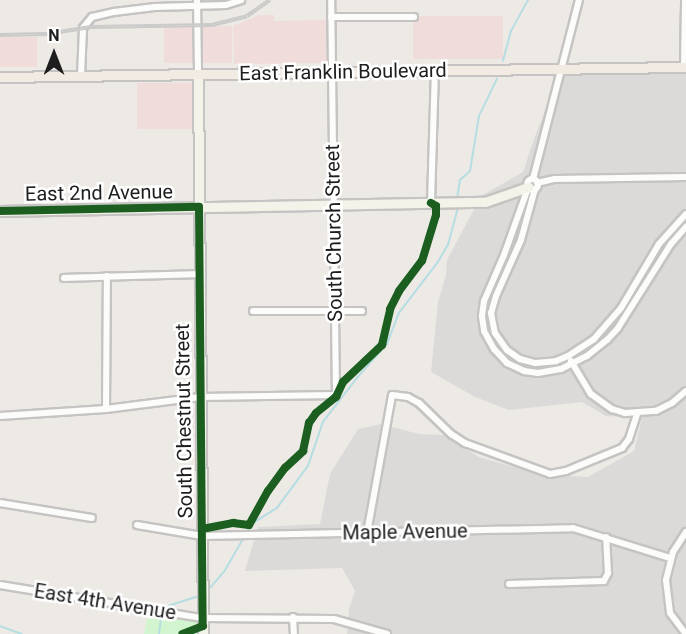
<!DOCTYPE html>
<html>
<head>
<meta charset="utf-8">
<style>
	body { margin:0 }
	#map { position:relative; width:686px; height:634px; overflow:hidden; background:#edeae6; font-family:Roboto,sans-serif }
	div>[style] { position:absolute }
	.residential>* { inset:0; background:#dcdad8 }
	.commercial>* { inset:0; background:#f0dcdb; transform-origin:0 0 }
	.park>* { inset:0; background:#d2f5cf }
	.stream>* { height:1.5px; margin:-0.75px; padding:0 0.75px; transform-origin:0.75px; border-radius:0.75px; background:#b6dde2 }
	.roads { filter:drop-shadow(2px 0 #c5c4c2) drop-shadow(-2px 0 #c5c4c2) drop-shadow(0 2px #c5c4c2) drop-shadow(0 -2px #c5c4c2) }
	.street>* { height:6px; margin:-3px; padding:0 3px; transform-origin:3px; border-radius:3px; background:#fcfcfb }
	.street>.ring { margin:-3px; padding:0; box-sizing:content-box; background:none; border:6px solid #fcfcfb; border-radius:50% }
	.secondary>* { height:9px; margin:-4.5px; padding:0 4.5px; transform-origin:4.5px; border-radius:4.5px; background:#f4f3e9 }
	.primary>* { height:9px; margin:-4.5px; padding:0 4.5px; transform-origin:4.5px; border-radius:4.5px; background:#f1ebe3 }
	.rail>* { height:4px; margin-top:-2px; transform-origin:0; background:repeating-linear-gradient(90deg,#fff 0 4.5px,#cacac9 0 9px); box-sizing:border-box; border-block:2px solid #cacac9 }
	.cycleway>* { height:8px; margin:-4px; padding:0 4px; transform-origin:4px; border-radius:4px; background:#1b5e20 }
	span { translate:-50% -50%; white-space:nowrap; text-align:center; line-height:1.15; -webkit-text-stroke:5px #fff; paint-order:stroke }
	.street-label { font-size:20px; color:#1e1e1e }
	.north { position:absolute; left:24px; top:24px; width:60px; height:60px; -webkit-text-stroke:4px #fff; paint-order:stroke; rotate:0deg; font-size:16px; font-weight:700; line-height:24px; text-align:center; color:#1e1e1e }
	.north::after { content:''; display:block; margin:auto; width:21px; height:27px; background:#1e1e1e; clip-path:polygon(50% 0,100% 100%,50% 72%,0 100%) }
</style>
</head>
<body>
<div id="map">
	<div class="residential">
		<div style="clip-path:polygon(563px 69px,686px 70px,686px 634px,347px 634px,349px 609px,355px 591px,342px 568px,245px 571px,258px 527px,320px 524px,330px 474px,358px 429px,381px 424px,419px 434px,443px 435px,479px 457px,538px 474px,588px 477px,634px 451px,642px 418px,606px 416px,582px 402px,509px 410px,475px 397px,431px 372px,438px 302px,446px 275px,447px 260px,481px 196px,523px 172px,535px 136px)"></div>
	</div>
	<div class="commercial">
		<div style="clip-path:polygon(259px 15px,274px 15px,274px 21px,326px 20px,327px 63px,234px 64px,233px 26px)"></div>
		<div style="left:503px;top:16px;width:43px;height:90px;rotate:90deg"></div>
		<div style="left:232px;top:26px;width:37px;height:68px;rotate:90deg"></div>
		<div style="left:37px;top:37px;width:30px;height:37px;rotate:90deg"></div>
		<div style="left:137px;top:83px;width:56px;height:46px"></div>
	</div>
	<div class="park">
		<div style="clip-path:polygon(148px 613px,199px 621px,199px 634px,144px 634px)"></div>
	</div>
	<div class="stream">
		<div style="left:503px;top:61px;width:31px;rotate:-75deg"></div>
		<div style="left:511px;top:31px;width:35px;rotate:-61deg"></div>
		<div style="left:457px;top:199px;width:19px;rotate:-81deg"></div>
		<div style="left:460px;top:180px;width:13px;rotate:-42deg"></div>
		<div style="left:470px;top:171px;width:56px;rotate:-80.7deg"></div>
		<div style="left:479px;top:116px;width:41px;rotate:-64.1deg"></div>
		<div style="left:247px;top:531px;width:10px;rotate:-53deg"></div>
		<div style="left:253px;top:523px;width:28px;rotate:-32deg"></div>
		<div style="left:277px;top:508px;width:52px;rotate:-53.6deg"></div>
		<div style="left:308px;top:466px;width:46px;rotate:-71.2deg"></div>
		<div style="left:323px;top:422px;width:56px;rotate:-52.3deg"></div>
		<div style="left:357px;top:378px;width:45px;rotate:-48.6deg"></div>
		<div style="left:387px;top:344px;width:33px;rotate:-69deg"></div>
		<div style="left:399px;top:313px;width:64px;rotate:-52.6deg"></div>
		<div style="left:438px;top:262px;width:20px;rotate:-60deg"></div>
		<div style="left:448px;top:245px;width:39px;rotate:-75deg"></div>
		<div style="left:210px;top:588px;width:21px;rotate:-49deg"></div>
		<div style="left:224px;top:572px;width:38px;rotate:-60deg"></div>
		<div style="left:165px;top:607px;width:35px;rotate:-18deg"></div>
		<div style="left:0;top:626px;width:23px;rotate:20deg"></div>
		<div style="left:159px;top:634px;width:16px;rotate:-83deg"></div>
	</div>
	<div class="roads">
		<div class="street">
			<div style="left:197px;top:0;width:74px;rotate:89.2deg"></div>
			<div style="left:331px;top:17px;width:83px"></div>
			<div style="left:684px;top:67px;width:67px;rotate:-89.1deg"></div>
			<div style="left:81px;top:76px;width:48px;rotate:-87.6deg"></div>
			<div style="left:83px;top:28px;width:14px;rotate:-51deg"></div>
			<div style="left:92px;top:17px;width:23px;rotate:-13deg"></div>
			<div style="left:114px;top:12px;width:41px;rotate:-7deg"></div>
			<div style="left:155px;top:7px;width:71px;rotate:-1.6deg"></div>
			<div style="left:226px;top:5px;width:16px;rotate:-18deg"></div>
			<div class="ring" style="left:526.5px;top:178.5px;width:5px;height:5px"></div>
			<div style="left:533px;top:179px;width:185px;rotate:-75.6deg"></div>
			<div style="left:537px;top:183px;width:18px;rotate:-13deg"></div>
			<div style="left:555px;top:179px;width:131px;rotate:-0.9deg"></div>
			<div style="left:528px;top:188px;width:71px;rotate:109.7deg"></div>
			<div style="left:504px;top:255px;width:50px;rotate:113.5deg"></div>
			<div style="left:484px;top:301px;width:15px;rotate:98deg"></div>
			<div style="left:482px;top:316px;width:15px;rotate:82deg"></div>
			<div style="left:484px;top:331px;width:21px;rotate:61deg"></div>
			<div style="left:494px;top:349px;width:19px;rotate:47deg"></div>
			<div style="left:507px;top:363px;width:19px;rotate:25deg"></div>
			<div style="left:524px;top:371px;width:14px;rotate:8deg"></div>
			<div style="left:538px;top:373px;width:23px;rotate:-10deg"></div>
			<div style="left:561px;top:369px;width:29px;rotate:-27deg"></div>
			<div style="left:587px;top:356px;width:26px;rotate:-39deg"></div>
			<div style="left:607px;top:340px;width:16px;rotate:-47deg"></div>
			<div style="left:618px;top:328px;width:99px;rotate:-57.8deg"></div>
			<div style="left:671px;top:244px;width:23px;rotate:-49deg"></div>
			<div style="left:535px;top:189px;width:53px;rotate:105.4deg"></div>
			<div style="left:521px;top:240px;width:61px;rotate:114.1deg"></div>
			<div style="left:496px;top:296px;width:18px;rotate:106deg"></div>
			<div style="left:491px;top:313px;width:20px;rotate:79deg"></div>
			<div style="left:495px;top:333px;width:21px;rotate:55deg"></div>
			<div style="left:507px;top:350px;width:16px;rotate:35deg"></div>
			<div style="left:520px;top:359px;width:16px;rotate:15deg"></div>
			<div style="left:535px;top:363px;width:21px;rotate:-5deg"></div>
			<div style="left:556px;top:361px;width:13px;rotate:-23deg"></div>
			<div style="left:568px;top:356px;width:31px;rotate:-33deg"></div>
			<div style="left:594px;top:339px;width:41px;rotate:-48.9deg"></div>
			<div style="left:621px;top:308px;width:74px;rotate:-59.3deg"></div>
			<div style="left:659px;top:244px;width:40px;rotate:-48deg"></div>
			<div style="left:431px;top:203px;width:133px;rotate:-88.3deg"></div>
			<div style="left:64px;top:278px;width:135px;rotate:-1.7deg"></div>
			<div style="left:253px;top:311px;width:109px"></div>
			<div style="left:571px;top:361px;width:39px;rotate:59deg"></div>
			<div style="left:591px;top:394px;width:26px;rotate:36deg"></div>
			<div style="left:612px;top:409px;width:14px;rotate:17deg"></div>
			<div style="left:625px;top:413px;width:31px;rotate:-4deg"></div>
			<div style="left:656px;top:411px;width:18px;rotate:-27deg"></div>
			<div style="left:672px;top:403px;width:18px;rotate:-41deg"></div>
			<div style="left:106px;top:409px;width:133px;rotate:-89.6deg"></div>
			<div style="left:0;top:416px;width:106px;rotate:-3.8deg"></div>
			<div style="left:106px;top:409px;width:95px;rotate:-7.3deg"></div>
			<div style="left:200px;top:397px;width:136px;rotate:-0.8deg"></div>
			<div style="left:336px;top:395px;width:395px;rotate:-90.7deg"></div>
			<div style="left:0;top:503px;width:93px;rotate:9.3deg"></div>
			<div style="left:137px;top:525px;width:66px;rotate:9.6deg"></div>
			<div style="left:202px;top:536px;width:371px;rotate:-1.2deg"></div>
			<div style="left:573px;top:528px;width:102px;rotate:17.2deg"></div>
			<div style="left:686px;top:532px;width:24px;rotate:123deg"></div>
			<div style="left:673px;top:552px;width:29px;rotate:104deg"></div>
			<div style="left:666px;top:580px;width:33px;rotate:83deg"></div>
			<div style="left:670px;top:613px;width:26px;rotate:53deg"></div>
			<div style="left:367px;top:533px;width:140px;rotate:-79.7deg"></div>
			<div style="left:392px;top:395px;width:16px;rotate:7deg"></div>
			<div style="left:408px;top:397px;width:13px;rotate:29deg"></div>
			<div style="left:419px;top:403px;width:45px;rotate:44.1deg"></div>
			<div style="left:451px;top:434px;width:17px;rotate:33deg"></div>
			<div style="left:465px;top:443px;width:90px;rotate:20deg"></div>
			<div style="left:550px;top:474px;width:16px;rotate:-11deg"></div>
			<div style="left:566px;top:471px;width:61px;rotate:-22.3deg"></div>
			<div style="left:622px;top:448px;width:11px;rotate:-52deg"></div>
			<div style="left:629px;top:439px;width:26px;rotate:-72deg"></div>
			<div style="left:509px;top:584px;width:95px;rotate:-1.8deg"></div>
			<div style="left:604px;top:581px;width:9px;rotate:-63deg"></div>
			<div style="left:608px;top:573px;width:36px;rotate:-93deg"></div>
			<div style="left:0;top:585px;width:205px;rotate:9.3deg"></div>
			<div style="left:202px;top:618px;width:132px;rotate:0.4deg"></div>
			<div style="left:334px;top:619px;width:55px;rotate:15.8deg"></div>
			<div style="left:293px;top:617px;width:17px;rotate:87deg"></div>
		</div>
		<div class="secondary">
			<div style="left:198px;top:74px;width:560px;rotate:89.49deg"></div>
			<div style="left:0;top:211px;width:485px;rotate:-1.1deg"></div>
			<div style="left:485px;top:202px;width:46px;rotate:-19.2deg"></div>
		</div>
		<div class="primary">
			<div style="left:0;top:77px;width:686px;rotate:-0.84deg"></div>
		</div>
	</div>
	<div class="rail">
		<div style="left:0;top:35px;width:47px;rotate:-1.2deg"></div>
		<div style="left:47px;top:34px;width:44px;rotate:-9.2deg"></div>
		<div style="left:90px;top:27px;width:122px;rotate:-0.9deg"></div>
		<div style="left:212px;top:25px;width:36px;rotate:-14deg"></div>
		<div style="left:247px;top:16px;width:28px;rotate:-35deg"></div>
	</div>
	<div class="cycleway">
		<div style="left:0;top:211px;width:199px;rotate:-1.2deg"></div>
		<div style="left:199px;top:207px;width:419px;rotate:89.5deg"></div>
		<div style="left:203px;top:626px;width:22px;rotate:159deg"></div>
		<div style="left:202px;top:529px;width:32px;rotate:-11deg"></div>
		<div style="left:233px;top:523px;width:16px;rotate:7deg"></div>
		<div style="left:249px;top:525px;width:39px;rotate:-61deg"></div>
		<div style="left:268px;top:491px;width:29px;rotate:-54deg"></div>
		<div style="left:285px;top:468px;width:25px;rotate:-43deg"></div>
		<div style="left:303px;top:451px;width:29px;rotate:-78deg"></div>
		<div style="left:309px;top:423px;width:12px;rotate:-55deg"></div>
		<div style="left:316px;top:413px;width:26px;rotate:-39deg"></div>
		<div style="left:336px;top:397px;width:17px;rotate:-65deg"></div>
		<div style="left:343px;top:382px;width:54px;rotate:-43.5deg"></div>
		<div style="left:382px;top:345px;width:37px;rotate:-77deg"></div>
		<div style="left:390px;top:309px;width:20px;rotate:-63deg"></div>
		<div style="left:399px;top:291px;width:38px;rotate:-53deg"></div>
		<div style="left:422px;top:261px;width:48px;rotate:-73.1deg"></div>
		<div style="left:436px;top:215px;width:9px;rotate:-90deg"></div>
		<div style="left:436px;top:206px;width:6px;rotate:-149deg"></div>
	</div>
	<div class="street-label">
		<span style="left:343px;top:72px;rotate:-1deg">East Franklin Boulevard</span>
		<span style="left:99px;top:193px;rotate:-1deg">East 2nd Avenue</span>
		<span style="left:334px;top:233px;rotate:-91deg">South Church Street</span>
		<span style="left:184px;top:421px;rotate:-91deg">South Chestnut Street</span>
		<span style="left:405px;top:532px;rotate:-1deg">Maple Avenue</span>
		<span style="left:105px;top:602px;rotate:9deg">East 4th Avenue</span>
	</div>
	<div class="north">N</div>
</div>
</body>
</html>
